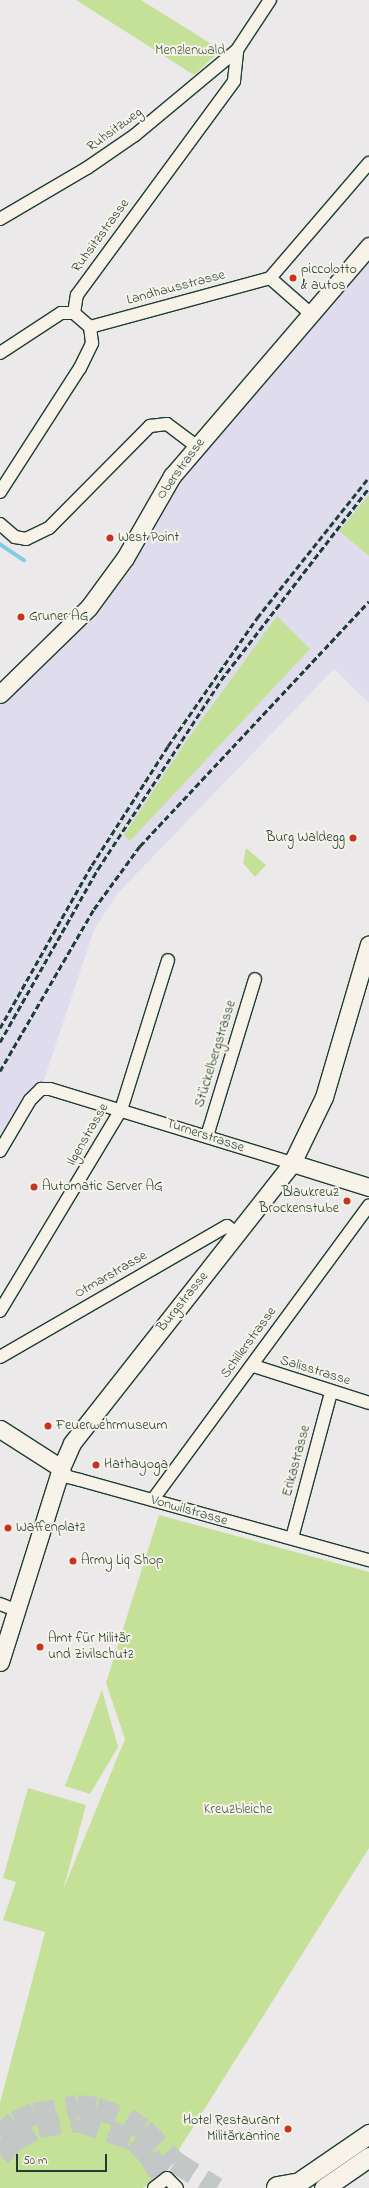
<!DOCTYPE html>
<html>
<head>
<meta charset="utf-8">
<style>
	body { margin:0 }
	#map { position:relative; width:369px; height:2188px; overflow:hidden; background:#ece9ea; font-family:"Indie Flower",sans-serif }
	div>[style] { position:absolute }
	.built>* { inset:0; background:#dfdded }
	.green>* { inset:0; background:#c5e097 }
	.stream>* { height:3.5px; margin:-1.75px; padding:0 1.75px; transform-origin:1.75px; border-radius:1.75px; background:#83cde4 }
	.highway-tunnel>* { height:22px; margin-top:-11px; transform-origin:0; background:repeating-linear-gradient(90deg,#c3c7c6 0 22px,transparent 0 33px) }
	.roads { filter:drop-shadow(1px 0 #1f3d34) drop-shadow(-1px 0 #1f3d34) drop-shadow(0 1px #1f3d34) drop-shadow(0 -1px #1f3d34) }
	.street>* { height:12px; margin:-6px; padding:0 6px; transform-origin:6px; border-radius:6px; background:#f7f3e8 }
	.secondary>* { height:17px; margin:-8.5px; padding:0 8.5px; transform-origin:8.5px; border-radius:8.5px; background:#f7f3e8 }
	.primary>* { height:19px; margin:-9.5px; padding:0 9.5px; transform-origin:9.5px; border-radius:9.5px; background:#f7f3e8 }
	.highway>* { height:22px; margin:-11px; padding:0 11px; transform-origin:11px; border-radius:11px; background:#f7f3e8 }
	.rail>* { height:3px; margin-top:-1.5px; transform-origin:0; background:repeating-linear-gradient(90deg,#1f3d34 0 6px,transparent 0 9px) }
	.dots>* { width:11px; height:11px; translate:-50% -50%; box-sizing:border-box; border:2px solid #f7f3e8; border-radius:50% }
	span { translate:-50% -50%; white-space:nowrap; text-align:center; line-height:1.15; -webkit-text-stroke:4px #f7f3e8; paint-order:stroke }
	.park-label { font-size:14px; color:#405e48 }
	.street-label { font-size:14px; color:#1f3d34 }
	.poi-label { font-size:14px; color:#1f3d34 }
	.left { translate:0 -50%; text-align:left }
	.right { translate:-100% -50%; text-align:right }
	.scale { position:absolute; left:16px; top:2154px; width:91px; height:18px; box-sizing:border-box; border:2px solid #1f3d34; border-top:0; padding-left:5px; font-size:12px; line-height:14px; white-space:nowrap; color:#1f3d34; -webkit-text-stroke:3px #f7f3e8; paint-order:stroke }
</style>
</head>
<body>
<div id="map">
	<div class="built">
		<div style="clip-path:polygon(369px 246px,369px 703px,334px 669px,117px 894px,94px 930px,41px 1089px,0 1151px,0 694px,46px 653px,155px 505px)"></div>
	</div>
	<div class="green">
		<div style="clip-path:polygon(76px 0,141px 0,221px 50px,194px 75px)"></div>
		<div style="clip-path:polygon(369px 495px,369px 556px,339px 531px)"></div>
		<div style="clip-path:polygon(277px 616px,310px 649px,130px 841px,124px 835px,187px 740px)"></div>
		<div style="clip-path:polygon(246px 848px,266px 865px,255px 877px,243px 863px)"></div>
		<div style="clip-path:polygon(159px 1515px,369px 1572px,369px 1848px,166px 2170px,143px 2188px,0 2188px,0 2103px,45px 1932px,3px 1920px,16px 1882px,3px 1878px,28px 1788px,86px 1805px,63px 1890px,125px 1739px,106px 1683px)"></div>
		<div style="clip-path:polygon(102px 1690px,118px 1747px,90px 1794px,65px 1786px)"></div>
	</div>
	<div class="stream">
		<div style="left:0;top:544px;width:29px;rotate:34deg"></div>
	</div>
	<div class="highway-tunnel">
		<div style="left:0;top:2136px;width:21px;rotate:-43deg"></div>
		<div style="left:15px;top:2122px;width:21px;rotate:-23deg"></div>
		<div style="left:34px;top:2114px;width:44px;rotate:-10.5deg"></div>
		<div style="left:77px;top:2106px;width:19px;rotate:6deg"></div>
		<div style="left:96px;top:2108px;width:33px;rotate:20deg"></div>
		<div style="left:127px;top:2119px;width:19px;rotate:32deg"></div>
		<div style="left:143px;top:2129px;width:46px;rotate:45.9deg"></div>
		<div style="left:175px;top:2162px;width:49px;rotate:32.4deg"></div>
		<div style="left:0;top:2156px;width:21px;rotate:-47deg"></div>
		<div style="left:14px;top:2141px;width:28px;rotate:-30deg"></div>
		<div style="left:38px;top:2127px;width:40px;rotate:-8.5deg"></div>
		<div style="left:78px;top:2121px;width:59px;rotate:18.7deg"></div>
		<div style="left:134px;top:2140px;width:21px;rotate:45deg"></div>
		<div style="left:149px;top:2155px;width:39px;rotate:59deg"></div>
	</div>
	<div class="roads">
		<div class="street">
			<div style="left:0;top:219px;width:101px;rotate:-30.4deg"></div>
			<div style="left:87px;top:168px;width:58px;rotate:-34.5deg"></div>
			<div style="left:135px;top:135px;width:133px;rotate:-39.8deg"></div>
			<div style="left:270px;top:278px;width:55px;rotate:41.3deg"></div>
			<div style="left:90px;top:327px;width:187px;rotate:-15.2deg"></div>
			<div style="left:270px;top:278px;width:152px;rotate:-49.3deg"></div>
			<div style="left:0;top:353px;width:73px;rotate:-33.3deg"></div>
			<div style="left:61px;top:313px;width:13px"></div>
			<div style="left:0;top:492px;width:148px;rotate:-57.2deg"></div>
			<div style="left:80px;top:368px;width:28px;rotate:-64deg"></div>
			<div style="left:92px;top:343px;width:16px;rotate:-97deg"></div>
			<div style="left:90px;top:327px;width:21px;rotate:-139deg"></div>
			<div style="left:74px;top:313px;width:18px;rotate:-81deg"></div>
			<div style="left:77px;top:295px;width:265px;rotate:-53.7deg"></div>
			<div style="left:234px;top:81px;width:31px;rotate:-84deg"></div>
			<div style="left:237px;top:50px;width:60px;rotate:-56.6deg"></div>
			<div style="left:0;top:524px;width:20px;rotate:41deg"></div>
			<div style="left:15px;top:537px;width:11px;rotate:10deg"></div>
			<div style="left:26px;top:539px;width:25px;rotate:-26deg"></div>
			<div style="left:49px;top:528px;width:144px;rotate:-45.3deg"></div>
			<div style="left:150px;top:426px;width:17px;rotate:-7deg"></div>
			<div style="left:167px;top:424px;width:36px;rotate:37deg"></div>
			<div style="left:207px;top:1136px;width:164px;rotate:-73deg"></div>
			<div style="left:0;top:1151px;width:59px;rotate:-59.5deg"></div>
			<div style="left:30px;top:1100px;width:16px;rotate:-45deg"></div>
			<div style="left:41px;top:1089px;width:9px"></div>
			<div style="left:50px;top:1089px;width:253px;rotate:17deg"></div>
			<div style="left:0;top:1311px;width:235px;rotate:-59deg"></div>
			<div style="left:121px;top:1110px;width:157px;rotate:-72.6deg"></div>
			<div style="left:0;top:1357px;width:262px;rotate:-30deg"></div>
			<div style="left:227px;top:1226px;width:13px;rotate:39deg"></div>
			<div style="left:254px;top:1366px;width:121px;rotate:17.8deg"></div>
			<div style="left:61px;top:1468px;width:11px;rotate:52deg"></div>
			<div style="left:68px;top:1477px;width:12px;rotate:14deg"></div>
			<div style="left:80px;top:1480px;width:300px;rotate:15.5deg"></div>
			<div style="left:154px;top:1498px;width:363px;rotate:-53.7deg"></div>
			<div style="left:292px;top:1538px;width:151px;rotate:-75deg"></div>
			<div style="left:0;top:1604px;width:17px;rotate:21deg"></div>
			<div style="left:154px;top:2188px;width:16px;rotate:-38deg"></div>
			<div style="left:167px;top:2178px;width:14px;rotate:45deg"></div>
		</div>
		<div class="secondary">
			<div style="left:0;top:694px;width:124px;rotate:-44.3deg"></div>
			<div style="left:89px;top:607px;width:61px;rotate:-53.7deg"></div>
			<div style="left:125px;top:558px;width:95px;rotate:-60.2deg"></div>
			<div style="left:172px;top:476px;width:303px;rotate:-49.4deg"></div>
			<div style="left:292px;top:1163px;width:81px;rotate:17.3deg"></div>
			<div style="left:0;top:1429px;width:72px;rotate:32.6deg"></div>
			<div style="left:0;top:1662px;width:203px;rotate:-72.5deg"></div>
			<div style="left:61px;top:1468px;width:27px;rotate:-66deg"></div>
			<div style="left:72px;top:1443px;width:356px;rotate:-51.8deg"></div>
			<div style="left:292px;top:1163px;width:73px;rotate:-64.1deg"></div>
			<div style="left:324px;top:1097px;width:159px;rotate:-73.6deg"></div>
		</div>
		<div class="primary">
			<div style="left:290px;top:2188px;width:96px;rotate:-34.4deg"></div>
			<div style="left:324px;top:2188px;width:55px;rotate:-34.6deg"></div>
		</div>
		<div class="highway">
			<div style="left:278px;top:2188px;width:17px;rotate:-10deg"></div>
		</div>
	</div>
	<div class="rail">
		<div style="left:0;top:1028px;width:187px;rotate:-60.6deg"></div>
		<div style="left:92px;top:865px;width:141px;rotate:-57.4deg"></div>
		<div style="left:168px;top:746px;width:156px;rotate:-55.2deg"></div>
		<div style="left:257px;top:618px;width:180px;rotate:-51.5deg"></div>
		<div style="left:0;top:1042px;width:199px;rotate:-60.5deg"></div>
		<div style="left:98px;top:869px;width:225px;rotate:-56.9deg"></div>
		<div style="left:221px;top:680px;width:242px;rotate:-52.4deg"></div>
		<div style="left:0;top:1071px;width:187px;rotate:-59.9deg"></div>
		<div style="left:94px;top:909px;width:78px;rotate:-53.9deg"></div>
		<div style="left:140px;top:846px;width:335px;rotate:-46.9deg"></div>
	</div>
	<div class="dots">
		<div style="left:293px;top:278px;background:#c8321e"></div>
		<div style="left:110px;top:538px;background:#c8321e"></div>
		<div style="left:21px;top:617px;background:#c8321e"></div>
		<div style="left:353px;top:838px;background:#c8321e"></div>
		<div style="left:34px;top:1187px;background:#c8321e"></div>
		<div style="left:347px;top:1201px;background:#c8321e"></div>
		<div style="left:48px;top:1426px;background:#c8321e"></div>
		<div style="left:96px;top:1465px;background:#c8321e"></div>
		<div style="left:8px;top:1528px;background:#c8321e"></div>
		<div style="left:73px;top:1561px;background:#c8321e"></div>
		<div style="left:40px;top:1647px;background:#c8321e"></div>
		<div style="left:288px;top:2129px;background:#c8321e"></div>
	</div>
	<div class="park-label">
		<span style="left:190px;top:51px">Menzlenwald</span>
		<span style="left:238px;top:1810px">Kreuzbleiche</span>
	</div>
	<div class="street-label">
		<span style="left:115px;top:130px;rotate:-36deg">Ruhsitzweg</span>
		<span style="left:101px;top:236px;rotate:-54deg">Ruhsitzstrasse</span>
		<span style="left:176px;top:288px;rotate:-15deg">Landhausstrasse</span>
		<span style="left:181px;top:469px;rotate:-54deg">Oberstrasse</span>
		<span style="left:216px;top:1054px;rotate:-73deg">Stückelbergstrasse</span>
		<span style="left:88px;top:1135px;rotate:-60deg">Ilgenstrasse</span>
		<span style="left:205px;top:1136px;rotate:18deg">Turnerstrasse</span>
		<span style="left:111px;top:1275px;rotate:-30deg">Otmarstrasse</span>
		<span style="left:183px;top:1302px;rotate:-51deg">Burgstrasse</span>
		<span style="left:249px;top:1343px;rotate:-54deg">Schillerstrasse</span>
		<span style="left:315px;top:1371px;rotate:17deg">Salisstrasse</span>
		<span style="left:297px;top:1461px;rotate:-75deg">Erikastrasse</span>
		<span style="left:189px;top:1511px;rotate:16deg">Vonwilstrasse</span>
	</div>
	<div class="poi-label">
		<span class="left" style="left:301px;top:278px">piccolotto<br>&amp; autos</span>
		<span class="left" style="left:118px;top:538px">West Point</span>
		<span class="left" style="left:29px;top:617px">Gruner AG</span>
		<span class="right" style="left:345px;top:838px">Burg Waldegg</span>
		<span class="left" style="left:42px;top:1187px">Automatic Server AG</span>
		<span class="right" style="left:339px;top:1201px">Blaukreuz<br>Brockenstube</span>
		<span class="left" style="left:56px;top:1426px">Feuerwehrmuseum</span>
		<span class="left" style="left:104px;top:1465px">Hathayoga</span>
		<span class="left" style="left:16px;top:1528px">Waffenplatz</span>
		<span class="left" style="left:81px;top:1561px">Army Liq Shop</span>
		<span class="left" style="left:48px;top:1647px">Amt für Militär<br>und Zivilschutz</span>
		<span class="right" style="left:280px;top:2129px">Hotel Restaurant<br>Militärkantine</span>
	</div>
	<div class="scale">50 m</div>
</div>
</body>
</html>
